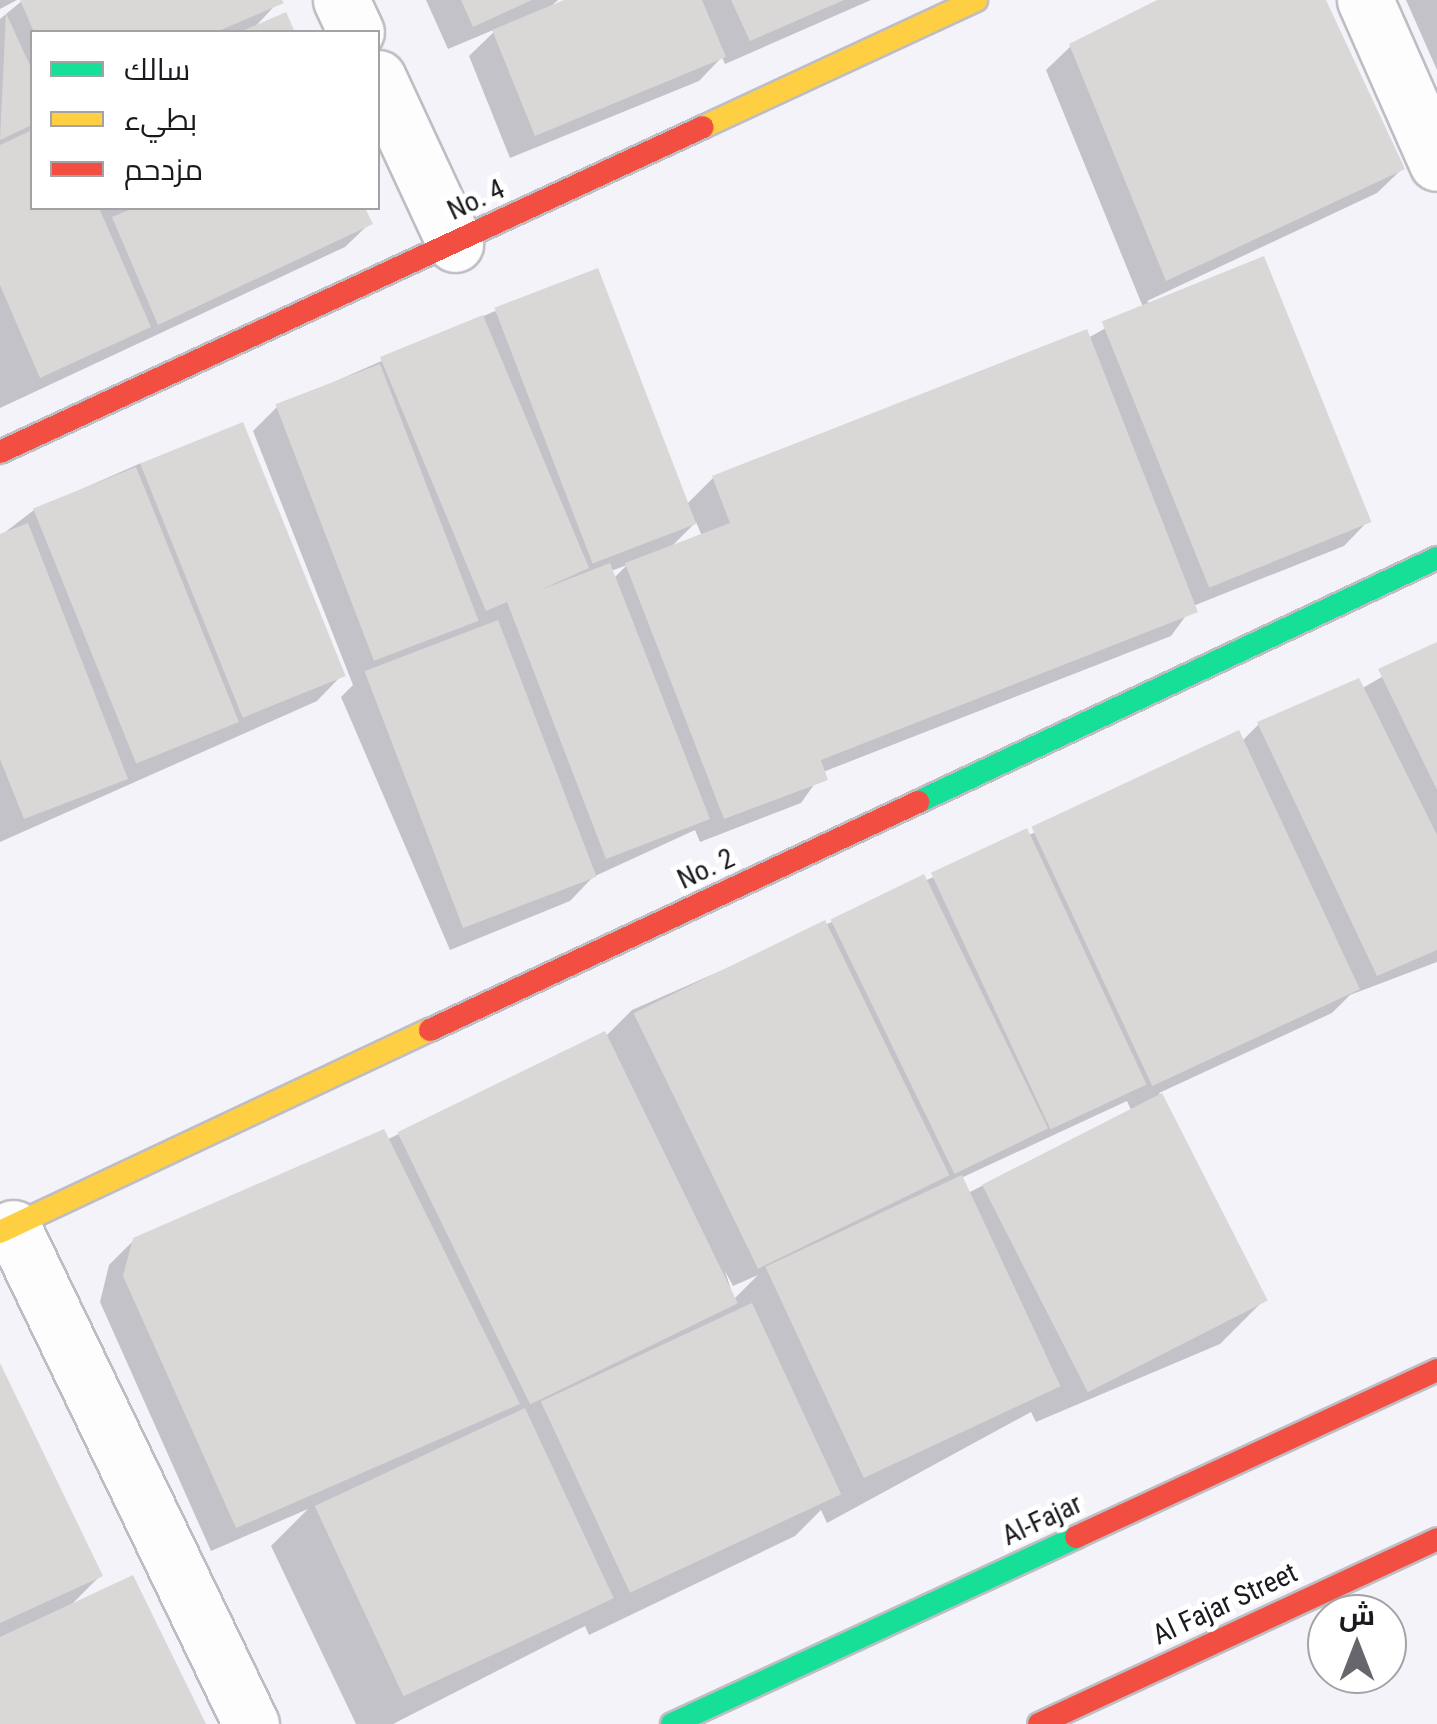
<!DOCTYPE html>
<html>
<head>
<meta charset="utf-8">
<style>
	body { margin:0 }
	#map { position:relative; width:1437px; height:1724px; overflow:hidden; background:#f4f3fa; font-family:"Roboto Condensed",Cairo,sans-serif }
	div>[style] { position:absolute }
	.shadow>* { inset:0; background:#0003 }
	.building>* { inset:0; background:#dad7d7; transform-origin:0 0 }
	.roads { filter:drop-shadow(2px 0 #bebdc3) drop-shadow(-2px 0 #bebdc3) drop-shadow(0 2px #bebdc3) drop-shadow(0 -2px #bebdc3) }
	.street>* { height:55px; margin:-27.5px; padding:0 27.5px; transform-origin:27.5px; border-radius:27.5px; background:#fdfdfe }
	.fast>* { height:22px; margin:-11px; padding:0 11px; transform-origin:11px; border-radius:11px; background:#16e098 }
	.slow>* { height:22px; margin:-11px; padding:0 11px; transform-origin:11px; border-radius:11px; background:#ffcf43 }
	.jam>* { height:22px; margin:-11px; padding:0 11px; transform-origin:11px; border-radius:11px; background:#f24e42 }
	span { translate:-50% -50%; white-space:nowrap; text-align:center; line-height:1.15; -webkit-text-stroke:10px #fff; paint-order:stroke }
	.street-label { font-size:28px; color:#1a1a1f }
	.legend { position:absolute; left:30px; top:30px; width:350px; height:180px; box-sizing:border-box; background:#fff; border:2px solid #a3a3a5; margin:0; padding:12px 18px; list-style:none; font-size:30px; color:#1a1a1f }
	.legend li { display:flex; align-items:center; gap:20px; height:50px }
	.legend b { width:50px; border:2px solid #a3a3a5 }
	.north { position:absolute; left:1307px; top:1594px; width:100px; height:100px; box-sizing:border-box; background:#fff; border:2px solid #a3a3a5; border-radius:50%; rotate:0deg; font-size:28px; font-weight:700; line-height:40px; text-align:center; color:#1a1a1f }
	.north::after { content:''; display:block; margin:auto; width:35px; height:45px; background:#66666c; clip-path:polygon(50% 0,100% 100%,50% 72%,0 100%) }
</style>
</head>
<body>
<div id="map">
	<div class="shadow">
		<div style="clip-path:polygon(0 0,17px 0,0 9px)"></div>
		<div style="clip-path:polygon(23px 0,280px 0,254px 28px,284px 15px,292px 32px,32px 32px,32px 208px,362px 208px,370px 223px,345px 247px,0 408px,0 19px)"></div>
		<div style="clip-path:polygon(426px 0,558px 0,548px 9px,571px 0,871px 0,725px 64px,722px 57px,699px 81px,510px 158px,469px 56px,498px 28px,448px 49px)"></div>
		<div style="clip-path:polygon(evenodd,1162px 0,1323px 0,1402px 169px,1377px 193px,1147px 301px,1368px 521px,1344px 546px,1193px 606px,1171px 636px,823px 772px,801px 803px,700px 842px,695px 830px,593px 877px,570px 901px,450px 950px,341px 697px,353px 685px,253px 431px,277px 407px,495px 311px,687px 504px,713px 478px,1088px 338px,1143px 307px,1046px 70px,1071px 46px,1162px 0,696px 522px,702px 536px,670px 548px,696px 522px,1162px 0,627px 565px,614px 578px,611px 571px,627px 565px)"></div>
		<div style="clip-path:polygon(1406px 0,1437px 0,1437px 70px)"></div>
		<div style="clip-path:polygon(141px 463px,341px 676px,317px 701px,0 842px,0 536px,34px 510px)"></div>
		<div style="clip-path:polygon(evenodd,1437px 645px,1437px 962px,1350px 995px,1332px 1013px,1159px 1093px,1263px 1301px,1220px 1344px,1036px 1422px,1031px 1412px,827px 1523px,821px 1510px,795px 1536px,589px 1635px,585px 1626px,393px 1724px,356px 1724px,271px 1546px,308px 1509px,211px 1551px,100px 1302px,109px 1265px,134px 1240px,386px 1140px,605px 1037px,632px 1010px,1242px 741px,1259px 724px,1361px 689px,1437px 645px,1127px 1101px,1131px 1110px,968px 1193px,961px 1178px,1127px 1101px,1437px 645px,725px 1271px,733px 1286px,758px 1275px,734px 1299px,725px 1271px)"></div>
		<div style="clip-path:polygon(0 1369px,100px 1576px,69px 1607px,203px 1724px,0 1724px)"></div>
	</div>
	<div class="building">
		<div style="clip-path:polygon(20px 0,282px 0,284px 3px,216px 32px,34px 32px)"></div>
		<div style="clip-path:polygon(461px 0,532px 0,473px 27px)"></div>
		<div style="clip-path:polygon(564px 0,702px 0,726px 57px,535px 136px,492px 30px)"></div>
		<div style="clip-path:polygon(731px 0,844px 0,750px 41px)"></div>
		<div style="clip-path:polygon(1157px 0,1326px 0,1405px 169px,1166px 281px,1069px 44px)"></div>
		<div style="clip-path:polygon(286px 12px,295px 32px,240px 32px)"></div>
		<div style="clip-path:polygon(6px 13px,32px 70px,32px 125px,0 140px)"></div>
		<div style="clip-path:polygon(32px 130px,32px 208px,99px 208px,151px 327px,40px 378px,0 285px,0 145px)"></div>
		<div style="clip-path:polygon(134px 208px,365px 208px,373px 224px,158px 325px,112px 217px)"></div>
		<div style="left:1264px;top:256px;width:287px;height:175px;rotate:68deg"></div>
		<div style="left:598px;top:268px;width:274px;height:111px;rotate:69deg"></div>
		<div style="clip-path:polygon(483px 315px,589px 568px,538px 591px,610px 563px,710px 819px,606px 859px,507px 602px,486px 611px,380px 357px)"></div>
		<div style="clip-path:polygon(1087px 329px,1198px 612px,821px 760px,828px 780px,724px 819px,625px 563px,730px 523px,712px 476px)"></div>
		<div style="left:380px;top:364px;width:275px;height:112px;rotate:69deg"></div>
		<div style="left:243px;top:422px;width:274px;height:111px;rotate:68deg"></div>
		<div style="left:136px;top:467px;width:275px;height:111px;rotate:68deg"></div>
		<div style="clip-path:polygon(28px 523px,128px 779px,24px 819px,0 759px,0 534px)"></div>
		<div style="left:498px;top:620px;width:275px;height:143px;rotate:69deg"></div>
		<div style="clip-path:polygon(1437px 642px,1437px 790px,1378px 669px)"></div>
		<div style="clip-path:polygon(1359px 678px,1437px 835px,1437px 950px,1377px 976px,1257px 722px)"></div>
		<div style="left:1239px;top:730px;width:286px;height:229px;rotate:65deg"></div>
		<div style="left:1027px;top:828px;width:283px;height:106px;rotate:65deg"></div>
		<div style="left:924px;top:874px;width:283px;height:104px;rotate:64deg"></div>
		<div style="left:825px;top:920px;width:284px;height:213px;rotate:64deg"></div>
		<div style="left:605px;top:1031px;width:303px;height:231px;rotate:64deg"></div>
		<div style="left:1162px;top:1093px;width:233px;height:202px;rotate:63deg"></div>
		<div style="clip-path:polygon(384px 1129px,520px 1404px,236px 1528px,123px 1276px,133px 1238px)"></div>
		<div style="left:962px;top:1175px;width:233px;height:217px;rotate:65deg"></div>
		<div style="left:752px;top:1303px;width:211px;height:233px;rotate:65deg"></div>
		<div style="clip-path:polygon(0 1363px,103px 1576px,0 1623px)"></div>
		<div style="left:525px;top:1408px;width:210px;height:232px;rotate:65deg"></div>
		<div style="clip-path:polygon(133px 1575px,206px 1724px,0 1724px,0 1637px)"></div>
	</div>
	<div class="roads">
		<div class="street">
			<div style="left:341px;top:0;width:35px;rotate:65deg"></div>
			<div style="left:1365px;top:0;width:178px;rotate:66.2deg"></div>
			<div style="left:378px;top:78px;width:183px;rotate:65.1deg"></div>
			<div style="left:13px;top:1228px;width:550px;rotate:64.37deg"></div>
		</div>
		<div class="fast">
			<div style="left:918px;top:802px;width:573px;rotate:-25.18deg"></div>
			<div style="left:672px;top:1724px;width:445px;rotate:-24.8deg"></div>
		</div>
		<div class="slow">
			<div style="left:703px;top:127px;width:301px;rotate:-24.9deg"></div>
			<div style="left:0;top:1232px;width:475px;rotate:-25.2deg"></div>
		</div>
		<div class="jam">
			<div style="left:0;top:452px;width:774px;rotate:-24.81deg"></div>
			<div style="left:430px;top:1030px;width:539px;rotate:-25.04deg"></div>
			<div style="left:1076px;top:1537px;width:398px;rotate:-24.8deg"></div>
			<div style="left:1039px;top:1724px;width:439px;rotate:-24.9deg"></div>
		</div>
	</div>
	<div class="street-label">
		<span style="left:476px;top:200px;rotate:-25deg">No. 4</span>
		<span style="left:706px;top:869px;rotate:-25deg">No. 2</span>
		<span style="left:1042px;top:1520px;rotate:-25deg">Al-Fajar</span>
		<span style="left:1225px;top:1604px;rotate:-25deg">Al Fajar Street</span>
	</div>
	<ul class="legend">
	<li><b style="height:12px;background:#16e098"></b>سالك</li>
	<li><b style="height:12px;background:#ffcf43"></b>بطيء</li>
	<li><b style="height:12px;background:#f24e42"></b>مزدحم</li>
	</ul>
	<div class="north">ش</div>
</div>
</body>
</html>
